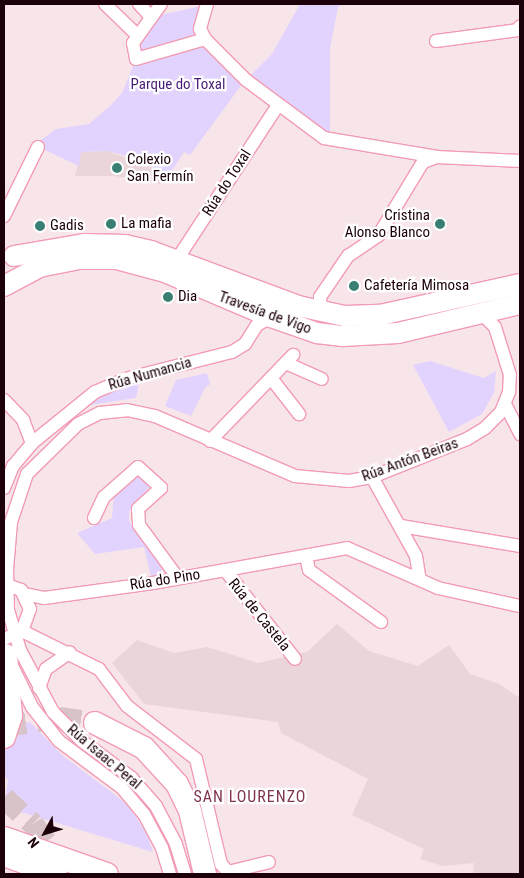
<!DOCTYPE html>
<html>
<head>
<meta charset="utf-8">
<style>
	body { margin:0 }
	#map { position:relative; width:524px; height:878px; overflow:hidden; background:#f8e5e9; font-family:"Roboto Condensed",sans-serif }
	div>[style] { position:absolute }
	.built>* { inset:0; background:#e9d5da }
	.green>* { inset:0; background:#e2d3fe }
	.highway-tunnel>* { height:22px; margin-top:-11px; transform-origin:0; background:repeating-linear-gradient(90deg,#d7c3c8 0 22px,transparent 0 33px) }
	.roads { filter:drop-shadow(1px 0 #f29bb4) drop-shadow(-1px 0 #f29bb4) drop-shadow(0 1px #f29bb4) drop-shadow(0 -1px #f29bb4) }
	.street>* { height:12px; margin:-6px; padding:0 6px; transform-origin:6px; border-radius:6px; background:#fff }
	.primary>* { height:20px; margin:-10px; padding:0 10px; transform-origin:10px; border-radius:10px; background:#fff }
	.highway>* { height:22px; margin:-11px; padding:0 11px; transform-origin:11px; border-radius:11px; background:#fff }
	.dots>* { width:14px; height:14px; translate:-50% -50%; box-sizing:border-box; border:2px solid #fff; border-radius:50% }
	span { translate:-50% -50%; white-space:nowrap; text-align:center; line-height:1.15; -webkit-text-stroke:4.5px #fff; paint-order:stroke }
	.park-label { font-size:15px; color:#481d75 }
	.poi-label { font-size:15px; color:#1c010a }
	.left { translate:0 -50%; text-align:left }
	.right { translate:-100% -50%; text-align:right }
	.street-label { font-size:15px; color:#1c010a }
	.neighbourhood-label { font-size:16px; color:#80354f; letter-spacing:1px }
	.frame { position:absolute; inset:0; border:5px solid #1c010a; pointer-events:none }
	.north { position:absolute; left:20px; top:808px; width:50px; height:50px; -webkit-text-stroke:4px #fff; paint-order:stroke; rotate:231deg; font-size:14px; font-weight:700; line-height:20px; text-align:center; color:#1c010a }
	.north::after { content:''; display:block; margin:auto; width:18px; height:22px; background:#1c010a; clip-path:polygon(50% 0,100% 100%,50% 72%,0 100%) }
</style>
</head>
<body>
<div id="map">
	<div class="built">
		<div style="clip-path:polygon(108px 151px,161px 171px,160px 184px,115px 176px,75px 176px,81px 152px)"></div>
		<div style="clip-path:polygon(337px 624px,369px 651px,418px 666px,449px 645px,470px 674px,499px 684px,520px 698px,520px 874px,473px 874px,474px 863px,443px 866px,420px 859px,424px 849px,352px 815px,368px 779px,281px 733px,278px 722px,144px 704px,112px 663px,137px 640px,174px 653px,207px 647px,258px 663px,307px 652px)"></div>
	</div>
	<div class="green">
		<div style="clip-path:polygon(300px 4px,344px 4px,338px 7px,330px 49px,330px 141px,243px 83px,190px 155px,184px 152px,169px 175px,137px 159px,108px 151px,81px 152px,79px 166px,34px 145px,56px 129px,89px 124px,110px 106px,122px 93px,136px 59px,133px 43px,151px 17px,206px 5px,200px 29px,246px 80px,272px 54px)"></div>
		<div style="clip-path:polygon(430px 361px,484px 378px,496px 371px,494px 393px,482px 414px,449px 432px,413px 365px)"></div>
		<div style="clip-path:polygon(207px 373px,210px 384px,205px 388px,191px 416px,165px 406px,176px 380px)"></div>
		<div style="clip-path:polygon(139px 383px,136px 398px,90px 405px,107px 393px)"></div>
		<div style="clip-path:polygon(134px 473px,151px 485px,129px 512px,129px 521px,164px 565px,160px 574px,151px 576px,144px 547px,95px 554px,77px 533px,112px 518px,114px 492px)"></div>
		<div style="clip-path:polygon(30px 722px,62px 755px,127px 804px,147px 834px,153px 852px,4px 807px,8px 780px,4px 776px,4px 749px,19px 724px)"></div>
	</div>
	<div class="highway-tunnel">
		<div style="left:4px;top:726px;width:56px;rotate:-8.3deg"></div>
		<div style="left:59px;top:718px;width:36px;rotate:8deg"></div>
		<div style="left:4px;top:798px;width:39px;rotate:42deg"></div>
		<div style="left:33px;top:824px;width:62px;rotate:54.2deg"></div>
	</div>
	<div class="roads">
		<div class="street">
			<div style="left:105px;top:4px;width:46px;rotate:44.1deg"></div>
			<div style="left:139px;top:4px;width:18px;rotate:47deg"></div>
			<div style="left:161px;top:4px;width:48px;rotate:125.7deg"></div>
			<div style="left:133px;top:43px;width:16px;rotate:79deg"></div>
			<div style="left:136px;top:59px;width:72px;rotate:-16.2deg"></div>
			<div style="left:207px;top:4px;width:26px;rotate:106deg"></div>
			<div style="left:200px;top:29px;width:11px;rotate:63deg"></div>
			<div style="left:205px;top:39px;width:58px;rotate:45deg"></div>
			<div style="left:246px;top:80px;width:97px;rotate:36.6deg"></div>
			<div style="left:324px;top:138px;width:115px;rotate:9.5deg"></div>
			<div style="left:436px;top:41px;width:83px;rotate:-7.6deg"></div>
			<div style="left:518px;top:30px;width:4px;rotate:-63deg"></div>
			<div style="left:4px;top:216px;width:77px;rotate:-63.8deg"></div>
			<div style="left:176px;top:261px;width:186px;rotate:-56.8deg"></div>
			<div style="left:321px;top:313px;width:16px;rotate:-94deg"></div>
			<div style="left:320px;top:297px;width:50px;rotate:-55.7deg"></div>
			<div style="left:348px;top:256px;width:36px;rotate:-34deg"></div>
			<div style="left:378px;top:236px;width:87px;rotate:-58.7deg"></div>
			<div style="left:423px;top:162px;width:15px;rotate:-20deg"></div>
			<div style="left:437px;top:157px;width:83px;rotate:2.8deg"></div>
			<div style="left:286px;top:363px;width:39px;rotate:24deg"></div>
			<div style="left:271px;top:378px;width:46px;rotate:52.1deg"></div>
			<div style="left:4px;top:400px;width:28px;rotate:46deg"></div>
			<div style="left:23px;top:420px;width:25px;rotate:69deg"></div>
			<div style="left:505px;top:404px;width:34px;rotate:63deg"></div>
			<div style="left:210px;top:441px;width:120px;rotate:-46deg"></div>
			<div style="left:372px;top:477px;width:90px;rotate:60.9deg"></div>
			<div style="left:416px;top:556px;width:24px;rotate:81deg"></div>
			<div style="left:4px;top:488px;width:24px;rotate:-68deg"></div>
			<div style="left:13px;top:466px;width:30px;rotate:-50deg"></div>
			<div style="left:32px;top:443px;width:81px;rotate:-39deg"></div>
			<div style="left:95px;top:392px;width:33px;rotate:-23deg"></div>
			<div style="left:125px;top:379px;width:110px;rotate:-14.2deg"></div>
			<div style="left:232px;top:352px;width:15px;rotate:-32deg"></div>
			<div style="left:245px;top:344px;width:22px;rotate:-58deg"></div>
			<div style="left:257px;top:325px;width:16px;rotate:-30deg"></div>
			<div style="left:94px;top:518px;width:23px;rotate:-65deg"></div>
			<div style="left:104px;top:497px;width:45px;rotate:-41.4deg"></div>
			<div style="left:138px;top:467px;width:31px;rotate:42deg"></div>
			<div style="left:161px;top:488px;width:31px;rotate:138deg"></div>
			<div style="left:138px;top:509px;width:16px;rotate:86deg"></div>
			<div style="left:139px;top:525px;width:66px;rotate:53.7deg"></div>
			<div style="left:401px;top:526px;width:121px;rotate:9.5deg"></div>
			<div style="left:306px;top:556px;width:14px;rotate:78deg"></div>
			<div style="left:309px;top:570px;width:89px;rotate:35.8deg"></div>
			<div style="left:225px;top:570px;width:113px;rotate:51.8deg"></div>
			<div style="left:4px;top:584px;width:18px;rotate:19deg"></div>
			<div style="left:21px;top:590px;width:21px;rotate:65deg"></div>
			<div style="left:30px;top:609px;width:23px;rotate:110deg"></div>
			<div style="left:22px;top:631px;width:20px;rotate:156deg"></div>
			<div style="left:24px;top:594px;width:20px;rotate:11deg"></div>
			<div style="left:44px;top:598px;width:110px;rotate:-7.8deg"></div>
			<div style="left:153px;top:583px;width:197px;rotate:-10.2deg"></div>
			<div style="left:347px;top:548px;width:99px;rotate:23.7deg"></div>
			<div style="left:438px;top:588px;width:84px;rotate:12.4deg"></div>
			<div style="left:22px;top:631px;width:86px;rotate:26.3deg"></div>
			<div style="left:99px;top:669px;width:46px;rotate:52.9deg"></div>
			<div style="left:127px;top:706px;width:87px;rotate:37.5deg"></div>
			<div style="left:196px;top:759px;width:108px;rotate:76.6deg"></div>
			<div style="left:221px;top:864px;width:11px;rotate:49deg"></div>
			<div style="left:228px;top:872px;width:42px;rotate:-13.7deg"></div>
			<div style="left:13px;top:668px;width:43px;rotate:64deg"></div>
			<div style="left:32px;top:707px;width:43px;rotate:51.5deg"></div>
			<div style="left:59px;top:741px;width:79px;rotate:36.7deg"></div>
			<div style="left:122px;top:788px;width:34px;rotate:50deg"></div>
			<div style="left:144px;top:814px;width:38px;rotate:62deg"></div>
			<div style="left:162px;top:848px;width:27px;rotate:73deg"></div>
			<div style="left:39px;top:688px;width:20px;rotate:-70deg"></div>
			<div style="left:46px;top:669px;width:29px;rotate:-35deg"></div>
			<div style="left:185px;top:874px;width:31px;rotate:-107deg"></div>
			<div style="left:176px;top:844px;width:43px;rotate:-117.8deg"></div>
			<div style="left:156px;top:806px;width:37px;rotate:-131deg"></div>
			<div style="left:132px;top:778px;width:62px;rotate:-143.5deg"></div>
			<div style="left:82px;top:741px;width:41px;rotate:-135deg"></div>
			<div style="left:53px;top:712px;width:70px;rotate:-118deg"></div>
			<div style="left:20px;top:650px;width:42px;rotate:-106.7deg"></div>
			<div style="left:8px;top:610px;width:40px;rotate:-91.4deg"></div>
			<div style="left:7px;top:570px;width:48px;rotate:-85.2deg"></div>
			<div style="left:11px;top:522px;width:51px;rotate:-71.6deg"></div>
			<div style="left:27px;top:474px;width:71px;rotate:-44.4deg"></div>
			<div style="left:78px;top:424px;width:25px;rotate:-27deg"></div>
			<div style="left:100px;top:413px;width:27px;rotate:-6deg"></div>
			<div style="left:127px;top:410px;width:29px;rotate:12deg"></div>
			<div style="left:155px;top:416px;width:152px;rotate:23.2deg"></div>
			<div style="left:295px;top:476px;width:54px;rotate:5.3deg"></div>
			<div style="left:349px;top:481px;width:23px;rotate:-10deg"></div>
			<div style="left:372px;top:477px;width:102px;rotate:-21.8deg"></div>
			<div style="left:467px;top:439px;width:21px;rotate:-31deg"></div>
			<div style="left:485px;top:428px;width:23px;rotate:-45deg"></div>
			<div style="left:501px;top:412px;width:22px;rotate:-68deg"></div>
			<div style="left:509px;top:392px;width:17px;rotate:-87deg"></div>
			<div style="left:510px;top:375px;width:50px;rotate:-107.4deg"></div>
			<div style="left:495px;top:327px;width:23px;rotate:-135deg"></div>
		</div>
		<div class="primary">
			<div style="left:14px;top:256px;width:71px;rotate:-9.7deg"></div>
			<div style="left:84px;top:244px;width:41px;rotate:1.4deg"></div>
			<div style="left:125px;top:245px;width:27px;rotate:13deg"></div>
			<div style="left:151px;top:251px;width:157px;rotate:20.5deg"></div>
			<div style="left:298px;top:306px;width:48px;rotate:12deg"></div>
			<div style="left:345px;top:316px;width:35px;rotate:-2deg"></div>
			<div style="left:380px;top:315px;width:143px;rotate:-12.5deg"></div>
			<div style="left:4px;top:286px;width:40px;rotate:-28deg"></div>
			<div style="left:39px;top:267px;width:41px;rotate:-11.3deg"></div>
			<div style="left:79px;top:259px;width:38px"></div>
			<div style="left:117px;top:259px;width:50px;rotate:15.2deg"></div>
			<div style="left:165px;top:272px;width:115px;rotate:23deg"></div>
			<div style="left:271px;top:317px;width:49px;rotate:19.2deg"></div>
			<div style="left:317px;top:333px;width:26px;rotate:7deg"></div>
			<div style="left:343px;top:336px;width:55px;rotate:-3.1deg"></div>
			<div style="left:398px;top:333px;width:125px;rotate:-13.4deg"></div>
		</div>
		<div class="highway">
			<div style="left:95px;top:723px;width:55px;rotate:27deg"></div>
			<div style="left:144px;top:748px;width:49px;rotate:47.5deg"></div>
			<div style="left:177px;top:784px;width:30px;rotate:64deg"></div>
			<div style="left:190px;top:811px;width:65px;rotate:76.6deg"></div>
			<div style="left:4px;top:737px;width:22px;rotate:-72deg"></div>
			<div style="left:11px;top:716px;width:61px;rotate:-94.7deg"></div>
			<div style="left:4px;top:838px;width:109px;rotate:19.3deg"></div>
			<div style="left:4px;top:855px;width:55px;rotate:20.1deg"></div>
		</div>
	</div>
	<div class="dots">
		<div style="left:117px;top:168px;background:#3a7f74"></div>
		<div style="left:111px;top:224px;background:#3a7f74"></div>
		<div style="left:440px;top:224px;background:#3a7f74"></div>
		<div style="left:40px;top:226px;background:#3a7f74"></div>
		<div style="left:354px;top:286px;background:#3a7f74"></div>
		<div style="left:168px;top:297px;background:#3a7f74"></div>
	</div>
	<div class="park-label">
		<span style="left:178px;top:85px">Parque do Toxal</span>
	</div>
	<div class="poi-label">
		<span class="left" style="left:127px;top:168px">Colexio<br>San Fermín</span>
		<span class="right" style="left:430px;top:224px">Cristina<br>Alonso Blanco</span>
		<span class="left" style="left:121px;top:224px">La mafia</span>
		<span class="left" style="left:50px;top:226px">Gadis</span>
		<span class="left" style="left:364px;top:286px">Cafetería Mimosa</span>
		<span class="left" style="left:178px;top:297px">Dia</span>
	</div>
	<div class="street-label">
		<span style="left:227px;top:183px;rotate:-57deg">Rúa do Toxal</span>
		<span style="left:265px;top:313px;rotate:20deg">Travesía de Vigo</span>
		<span style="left:150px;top:374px;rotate:-16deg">Rúa Numancia</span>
		<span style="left:410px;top:460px;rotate:-20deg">Rúa Antón Beiras</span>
		<span style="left:165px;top:580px;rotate:-9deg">Rúa do Pino</span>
		<span style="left:259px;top:615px;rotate:51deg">Rúa de Castela</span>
		<span style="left:104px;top:757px;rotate:40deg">Rúa Isaac Peral</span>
	</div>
	<div class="neighbourhood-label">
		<span style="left:250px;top:797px">SAN LOURENZO</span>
	</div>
	<div class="frame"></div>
	<div class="north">N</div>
</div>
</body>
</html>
